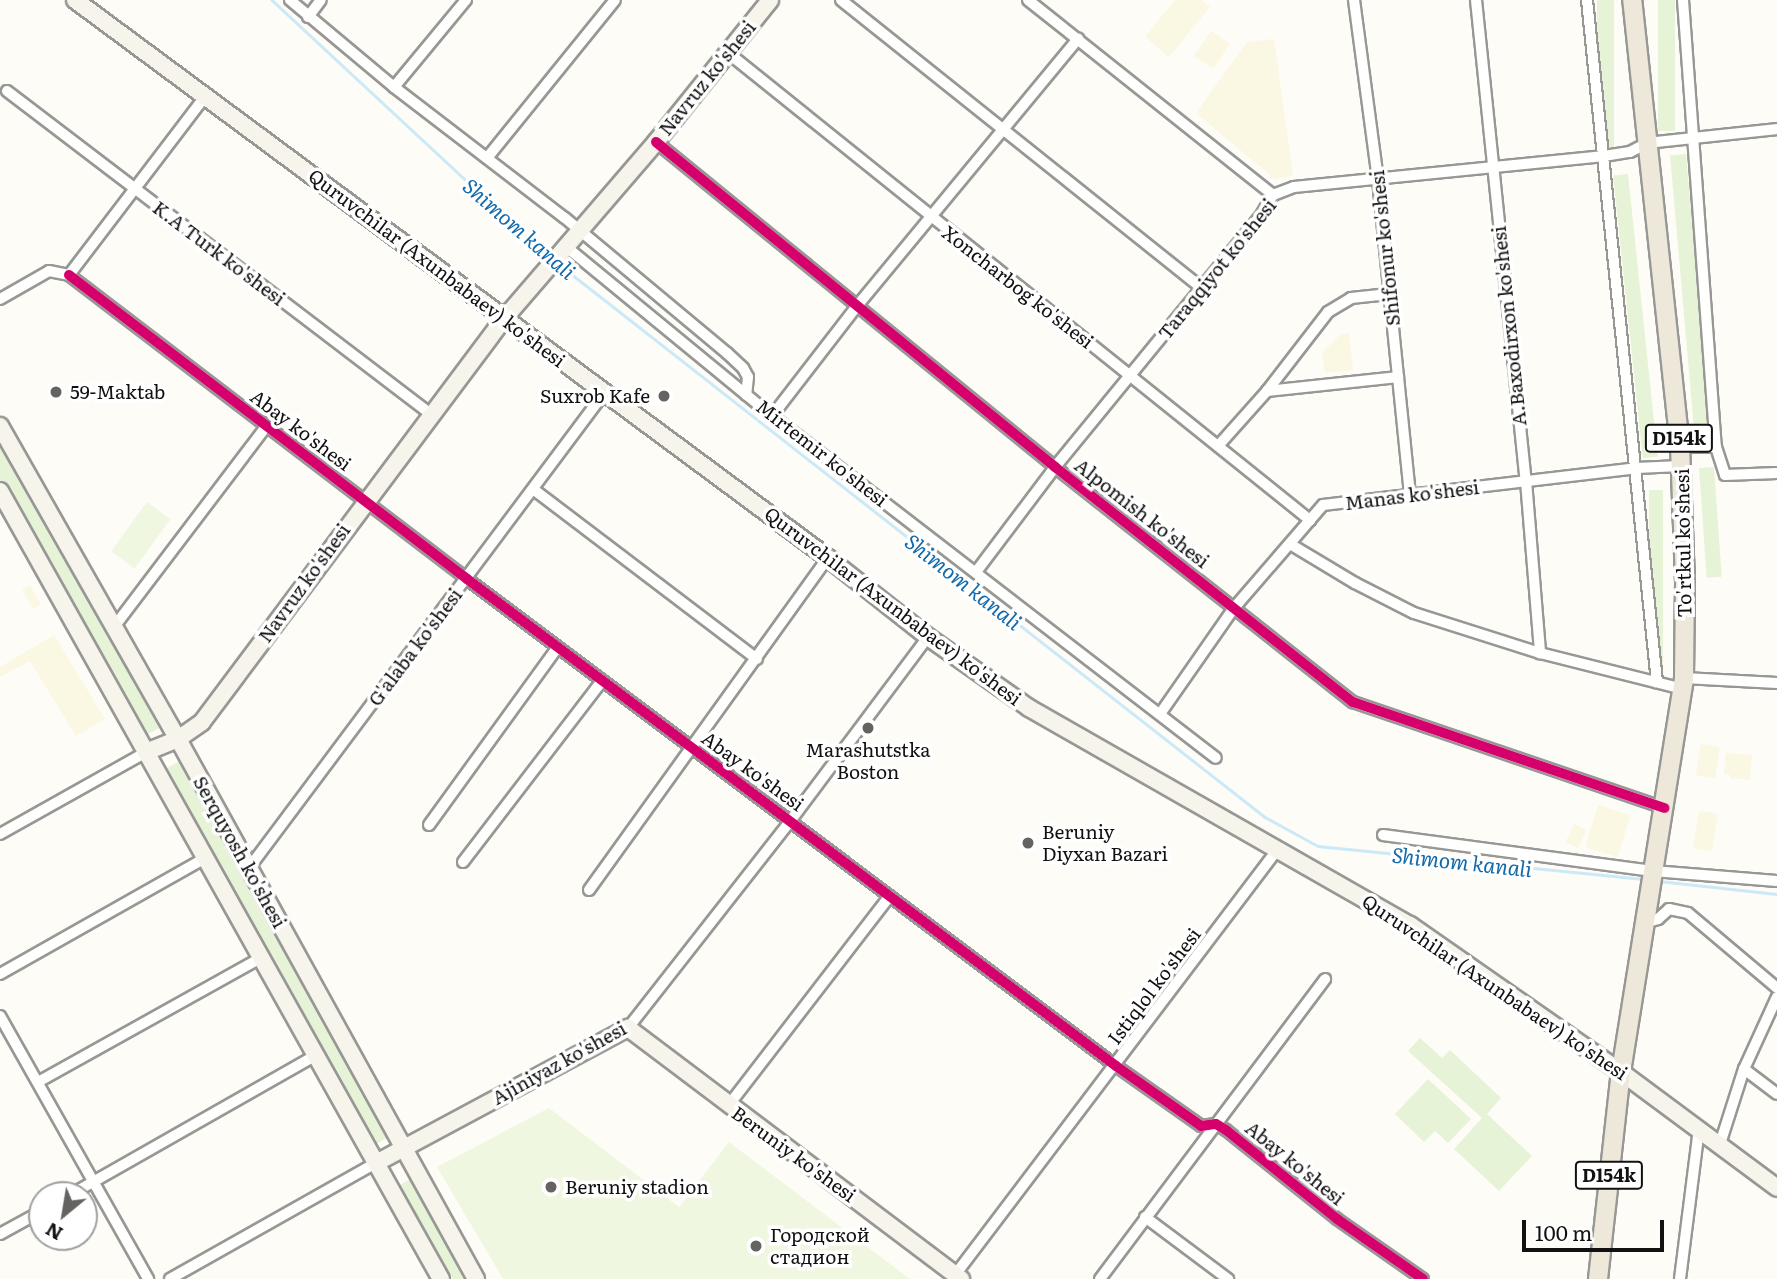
<!DOCTYPE html>
<html>
<head>
<meta charset="utf-8">
<style>
	body { margin:0 }
	#map { position:relative; width:1777px; height:1279px; overflow:hidden; background:#fdfcf7; font-family:Literata,serif }
	div>[style] { position:absolute }
	.farmland>* { inset:0; background:#faf7e3; transform-origin:0 0 }
	.green>* { inset:0; background:#e7f3d6; transform-origin:0 0 }
	.pitch>* { inset:0; background:#f0f7e0; transform-origin:0 0 }
	.stream>* { height:2.5px; margin:-1.25px; padding:0 1.25px; transform-origin:1.25px; border-radius:1.25px; background:#cce9f8 }
	.roads { filter:drop-shadow(2px 0 #979795) drop-shadow(-2px 0 #979795) drop-shadow(0 2px #979795) drop-shadow(0 -2px #979795) }
	.street>* { height:10px; margin:-5px; padding:0 5px; transform-origin:5px; border-radius:5px; background:#fffffe }
	.secondary>* { height:16px; margin:-8px; padding:0 8px; transform-origin:8px; border-radius:8px; background:#f6f4eb }
	.primary>* { height:18px; margin:-9px; padding:0 9px; transform-origin:9px; border-radius:9px; background:#eee8da }
	.cycleway>* { height:10px; margin:-5px; padding:0 5px; transform-origin:5px; border-radius:5px; background:#d6006c }
	.dots>* { width:19px; height:19px; translate:-50% -50%; box-sizing:border-box; border:4px solid #fff; border-radius:50% }
	span { translate:-50% -50%; white-space:nowrap; text-align:center; line-height:1.15; -webkit-text-stroke:7px #fff; paint-order:stroke }
	.shield-label span { padding:2px 5px; background:#fff; border:2px solid; border-radius:5px; -webkit-text-stroke-width:0 }
	.shield-label { font-size:18px; color:#111; font-weight:700 }
	.street-label { font-size:19px; color:#111 }
	.poi-label { font-size:19px; color:#111 }
	.left { translate:0 -50%; text-align:left }
	.right { translate:-100% -50%; text-align:right }
	.water-label { font-size:21px; color:#136aaa; font-style:italic }
	.north { position:absolute; left:28px; top:1181px; width:70px; height:70px; box-sizing:border-box; background:#fff; border:2px solid #a0a0a0; border-radius:50%; rotate:210deg; font-size:19px; font-weight:700; line-height:28px; text-align:center; color:#111 }
	.north::after { content:''; display:block; margin:auto; width:24px; height:32px; background:#646362; clip-path:polygon(50% 0,100% 100%,50% 72%,0 100%) }
	.scale { position:absolute; left:1522px; top:1220px; width:142px; height:32px; box-sizing:border-box; border:4px solid #111; border-top:0; padding-left:9px; font-size:21px; line-height:24px; white-space:nowrap; color:#111; -webkit-text-stroke:5px #fff; paint-order:stroke }
</style>
</head>
<body>
<div id="map">
	<div class="farmland">
		<div style="clip-path:polygon(1175px 0,1201px 0,1210px 7px,1169px 57px,1145px 37px)"></div>
		<div style="left:1211px;top:31px;width:23px;height:30px;rotate:34deg"></div>
		<div style="clip-path:polygon(1274px 39px,1293px 176px,1275px 179px,1196px 113px,1247px 42px)"></div>
		<div style="clip-path:polygon(1349px 333px,1353px 370px,1325px 373px,1322px 353px,1341px 334px)"></div>
		<div style="left:30px;top:585px;width:22px;height:9px;rotate:60deg"></div>
		<div style="clip-path:polygon(54px 635px,105px 719px,76px 736px,30px 661px,0 677px,0 667px)"></div>
		<div style="left:1701px;top:744px;width:19px;height:32px;rotate:9deg"></div>
		<div style="clip-path:polygon(1726px 753px,1752px 755px,1750px 780px,1730px 778px,1730px 775px,1724px 774px)"></div>
		<div style="left:1598px;top:805px;width:34px;height:44px;rotate:17deg"></div>
		<div style="left:1699px;top:811px;width:19px;height:38px;rotate:9deg"></div>
		<div style="left:1574px;top:824px;width:14px;height:20px;rotate:25deg"></div>
	</div>
	<div class="green">
		<div style="left:1597px;top:0;width:17px;height:147px"></div>
		<div style="left:1658px;top:0;width:17px;height:131px"></div>
		<div style="left:1686px;top:154px;width:280px;height:16px;rotate:85deg"></div>
		<div style="left:1628px;top:174px;width:284px;height:15px;rotate:84deg"></div>
		<div style="left:0;top:441px;width:328px;height:33px;rotate:61deg"></div>
		<div style="left:1714px;top:467px;width:110px;height:15px;rotate:86deg"></div>
		<div style="left:1649px;top:490px;width:14px;height:178px"></div>
		<div style="clip-path:polygon(180px 761px,387px 1138px,376px 1144px,167px 768px)"></div>
		<div style="clip-path:polygon(1420px 1038px,1442px 1058px,1450px 1050px,1501px 1098px,1487px 1114px,1532px 1156px,1499px 1191px,1454px 1149px,1482px 1118px,1408px 1051px)"></div>
		<div style="clip-path:polygon(1428px 1079px,1471px 1119px,1448px 1143px,1435px 1131px,1424px 1142px,1395px 1114px)"></div>
		<div style="left:410px;top:1179px;width:115px;height:13px;rotate:60deg"></div>
	</div>
	<div class="pitch">
		<div style="left:147px;top:502px;width:29px;height:61px;rotate:36deg"></div>
		<div style="clip-path:polygon(549px 1108px,679px 1207px,729px 1142px,910px 1279px,503px 1279px,437px 1167px)"></div>
	</div>
	<div class="stream">
		<div style="left:272px;top:0;width:378px;rotate:42.9deg"></div>
		<div style="left:560px;top:265px;width:895px;rotate:38.06deg"></div>
		<div style="left:1265px;top:817px;width:60px;rotate:28.7deg"></div>
		<div style="left:1318px;top:846px;width:329px;rotate:5.8deg"></div>
		<div style="left:1659px;top:881px;width:119px;rotate:6.3deg"></div>
	</div>
	<div class="roads">
		<div class="street">
			<div style="left:290px;top:0;width:136px;rotate:39.9deg"></div>
			<div style="left:394px;top:87px;width:215px;rotate:37.5deg"></div>
			<div style="left:565px;top:218px;width:211px;rotate:39.8deg"></div>
			<div style="left:727px;top:353px;width:22px;rotate:43deg"></div>
			<div style="left:743px;top:368px;width:10px;rotate:61deg"></div>
			<div style="left:748px;top:377px;width:18px;rotate:96deg"></div>
			<div style="left:841px;top:0;width:462px;rotate:38.6deg"></div>
			<div style="left:1028px;top:0;width:313px;rotate:38.5deg"></div>
			<div style="left:1354px;top:0;width:182px;rotate:82.4deg"></div>
			<div style="left:1378px;top:180px;width:318px;rotate:84.2deg"></div>
			<div style="left:1476px;top:0;width:484px;rotate:84.1deg"></div>
			<div style="left:1526px;top:481px;width:173px;rotate:85.3deg"></div>
			<div style="left:1587px;top:0;width:686px;rotate:84.14deg"></div>
			<div style="left:1683px;top:0;width:448px;rotate:85.8deg"></div>
			<div style="left:308px;top:17px;width:21px;rotate:-53deg"></div>
			<div style="left:727px;top:52px;width:748px;rotate:38.76deg"></div>
			<div style="left:394px;top:87px;width:113px;rotate:-50.4deg"></div>
			<div style="left:7px;top:91px;width:534px;rotate:37.32deg"></div>
			<div style="left:656px;top:142px;width:515px;rotate:39.16deg"></div>
			<div style="left:1055px;top:467px;width:380px;rotate:38.3deg"></div>
			<div style="left:1353px;top:702px;width:329px;rotate:18.8deg"></div>
			<div style="left:487px;top:158px;width:203px;rotate:-51deg"></div>
			<div style="left:564px;top:245px;width:269px;rotate:39.4deg"></div>
			<div style="left:772px;top:416px;width:560px;rotate:37.61deg"></div>
			<div style="left:69px;top:275px;width:501px;rotate:37.37deg"></div>
			<div style="left:467px;top:579px;width:811px;rotate:36.88deg"></div>
			<div style="left:1116px;top:1066px;width:104px;rotate:35.2deg"></div>
			<div style="left:1201px;top:1126px;width:15px;rotate:-8deg"></div>
			<div style="left:1216px;top:1124px;width:12px;rotate:31deg"></div>
			<div style="left:1226px;top:1130px;width:142px;rotate:38.7deg"></div>
			<div style="left:1337px;top:1219px;width:105px;rotate:34.9deg"></div>
			<div style="left:0;top:299px;width:56px;rotate:-29.7deg"></div>
			<div style="left:49px;top:271px;width:20px;rotate:11deg"></div>
			<div style="left:69px;top:275px;width:226px;rotate:-52.7deg"></div>
			<div style="left:1267px;top:391px;width:132px;rotate:-6.1deg"></div>
			<div style="left:772px;top:416px;width:139px;rotate:-52.3deg"></div>
			<div style="left:857px;top:306px;width:347px;rotate:-50.4deg"></div>
			<div style="left:1218px;top:446px;width:74px;rotate:-48.3deg"></div>
			<div style="left:1267px;top:391px;width:100px;rotate:-52.3deg"></div>
			<div style="left:1328px;top:312px;width:27px;rotate:-31deg"></div>
			<div style="left:1351px;top:298px;width:38px;rotate:-6deg"></div>
			<div style="left:1680px;top:447px;width:36px"></div>
			<div style="left:1716px;top:447px;width:29px;rotate:72deg"></div>
			<div style="left:1725px;top:475px;width:52px;rotate:-2.2deg"></div>
			<div style="left:533px;top:489px;width:281px;rotate:37.2deg"></div>
			<div style="left:1290px;top:544px;width:76px;rotate:31deg"></div>
			<div style="left:1355px;top:583px;width:66px;rotate:27deg"></div>
			<div style="left:1414px;top:613px;width:132px;rotate:17.6deg"></div>
			<div style="left:1540px;top:653px;width:147px;rotate:14.1deg"></div>
			<div style="left:976px;top:572px;width:131px;rotate:-53deg"></div>
			<div style="left:1055px;top:467px;width:325px;rotate:-50.7deg"></div>
			<div style="left:1261px;top:215px;width:23px;rotate:-59deg"></div>
			<div style="left:1273px;top:195px;width:22px;rotate:-21deg"></div>
			<div style="left:1294px;top:187px;width:312px;rotate:-5.7deg"></div>
			<div style="left:1604px;top:156px;width:26px;rotate:-9deg"></div>
			<div style="left:1630px;top:152px;width:19px;rotate:-28deg"></div>
			<div style="left:1647px;top:143px;width:131px;rotate:-6.1deg"></div>
			<div style="left:114px;top:627px;width:251px;rotate:-52.8deg"></div>
			<div style="left:1684px;top:678px;width:93px;rotate:3.1deg"></div>
			<div style="left:1160px;top:714px;width:129px;rotate:-55.1deg"></div>
			<div style="left:1234px;top:608px;width:136px;rotate:-49.2deg"></div>
			<div style="left:1323px;top:505px;width:315px;rotate:-6.7deg"></div>
			<div style="left:1636px;top:468px;width:45px;rotate:-2.5deg"></div>
			<div style="left:429px;top:825px;width:218px;rotate:-54.1deg"></div>
			<div style="left:0;top:834px;width:167px;rotate:-29.3deg"></div>
			<div style="left:1383px;top:835px;width:272px;rotate:7.6deg"></div>
			<div style="left:1653px;top:871px;width:124px;rotate:4.6deg"></div>
			<div style="left:463px;top:862px;width:228px;rotate:-52.5deg"></div>
			<div style="left:249px;top:868px;width:594px;rotate:-53.21deg"></div>
			<div style="left:589px;top:890px;width:409px;rotate:-54.3deg"></div>
			<div style="left:1644px;top:923px;width:15px;rotate:-16deg"></div>
			<div style="left:1658px;top:919px;width:15px;rotate:-42deg"></div>
			<div style="left:1669px;top:909px;width:19px;rotate:12deg"></div>
			<div style="left:1688px;top:913px;width:116px;rotate:40.1deg"></div>
			<div style="left:0;top:974px;width:236px;rotate:-29.5deg"></div>
			<div style="left:0;top:1016px;width:302px;rotate:60.6deg"></div>
			<div style="left:628px;top:1028px;width:264px;rotate:-51.9deg"></div>
			<div style="left:791px;top:820px;width:229px;rotate:-53.2deg"></div>
			<div style="left:1744px;top:1069px;width:41px;rotate:37.1deg"></div>
			<div style="left:38px;top:1082px;width:255px;rotate:-29.1deg"></div>
			<div style="left:728px;top:1106px;width:265px;rotate:-52.4deg"></div>
			<div style="left:1720px;top:1144px;width:79px;rotate:-72.3deg"></div>
			<div style="left:1744px;top:1069px;width:79px;rotate:-65.4deg"></div>
			<div style="left:70px;top:1195px;width:283px;rotate:-29.6deg"></div>
			<div style="left:1145px;top:1217px;width:104px;rotate:36.8deg"></div>
			<div style="left:0;top:1234px;width:48px;rotate:-28.7deg"></div>
			<div style="left:955px;top:1275px;width:533px;rotate:-52.85deg"></div>
			<div style="left:170px;top:1279px;width:239px;rotate:-29.4deg"></div>
			<div style="left:1100px;top:1279px;width:375px;rotate:-53.1deg"></div>
			<div style="left:1680px;top:1279px;width:151px;rotate:-82.8deg"></div>
		</div>
		<div class="secondary">
			<div style="left:75px;top:0;width:937px;rotate:36.54deg"></div>
			<div style="left:828px;top:558px;width:127px;rotate:38.3deg"></div>
			<div style="left:928px;top:637px;width:123px;rotate:35.1deg"></div>
			<div style="left:1029px;top:708px;width:438px;rotate:29.7deg"></div>
			<div style="left:1410px;top:925px;width:257px;rotate:34.9deg"></div>
			<div style="left:1621px;top:1072px;width:194px;rotate:36.6deg"></div>
			<div style="left:0;top:426px;width:360px;rotate:60.4deg"></div>
			<div style="left:178px;top:739px;width:617px;rotate:61.11deg"></div>
			<div style="left:0;top:491px;width:903px;rotate:60.77deg"></div>
			<div style="left:146px;top:752px;width:35px;rotate:-22deg"></div>
			<div style="left:178px;top:739px;width:29px;rotate:-35deg"></div>
			<div style="left:202px;top:722px;width:502px;rotate:-53.18deg"></div>
			<div style="left:503px;top:320px;width:235px;rotate:-49.3deg"></div>
			<div style="left:656px;top:142px;width:182px;rotate:-51.2deg"></div>
			<div style="left:378px;top:1162px;width:284px;rotate:-28.2deg"></div>
			<div style="left:628px;top:1028px;width:417px;rotate:37deg"></div>
		</div>
		<div class="primary">
			<div style="left:1598px;top:1279px;width:208px;rotate:-83.7deg"></div>
			<div style="left:1621px;top:1072px;width:399px;rotate:-80.9deg"></div>
			<div style="left:1684px;top:678px;width:96px;rotate:-89.4deg"></div>
			<div style="left:1685px;top:582px;width:135px;rotate:-92.1deg"></div>
			<div style="left:1680px;top:447px;width:450px;rotate:-96.1deg"></div>
		</div>
	</div>
	<div class="cycleway">
		<div style="left:656px;top:142px;width:515px;rotate:39.16deg"></div>
		<div style="left:1055px;top:467px;width:380px;rotate:38.3deg"></div>
		<div style="left:1353px;top:702px;width:329px;rotate:18.8deg"></div>
		<div style="left:69px;top:275px;width:501px;rotate:37.37deg"></div>
		<div style="left:467px;top:579px;width:811px;rotate:36.88deg"></div>
		<div style="left:1116px;top:1066px;width:104px;rotate:35.2deg"></div>
		<div style="left:1201px;top:1126px;width:15px;rotate:-8deg"></div>
		<div style="left:1216px;top:1124px;width:12px;rotate:31deg"></div>
		<div style="left:1226px;top:1130px;width:142px;rotate:38.7deg"></div>
		<div style="left:1337px;top:1219px;width:105px;rotate:34.9deg"></div>
	</div>
	<div class="dots">
		<div style="left:56px;top:392px;background:#646362"></div>
		<div style="left:664px;top:396px;background:#646362"></div>
		<div style="left:868px;top:728px;background:#646362"></div>
		<div style="left:1028px;top:843px;background:#646362"></div>
		<div style="left:551px;top:1187px;background:#646362"></div>
		<div style="left:756px;top:1246px;background:#646362"></div>
	</div>
	<div class="shield-label">
		<span style="left:1679px;top:438px">D154k</span>
		<span style="left:1609px;top:1175px">D154k</span>
	</div>
	<div class="street-label">
		<span style="left:707px;top:78px;rotate:-51deg">Navruz ko'shesi</span>
		<span style="left:1385px;top:248px;rotate:-96deg">Shifonur ko'shesi</span>
		<span style="left:219px;top:253px;rotate:37deg">K.A Turk ko'shesi</span>
		<span style="left:437px;top:268px;rotate:37deg">Quruvchilar (Axunbabaev) ko'shesi</span>
		<span style="left:1217px;top:269px;rotate:-51deg">Taraqqiyot ko'shesi</span>
		<span style="left:1018px;top:287px;rotate:38deg">Xoncharbog ko'shesi</span>
		<span style="left:1509px;top:326px;rotate:-96deg">A.Baxodirxon ko'shesi</span>
		<span style="left:301px;top:430px;rotate:37deg">Abay ko'shesi</span>
		<span style="left:822px;top:453px;rotate:38deg">Mirtemir ko'shesi</span>
		<span style="left:1412px;top:495px;rotate:-7deg">Manas ko'shesi</span>
		<span style="left:1142px;top:513px;rotate:38deg">Alpomish ko'shesi</span>
		<span style="left:1683px;top:543px;rotate:-91deg">To'rtkul ko'shesi</span>
		<span style="left:304px;top:583px;rotate:-54deg">Navruz ko'shesi</span>
		<span style="left:893px;top:606px;rotate:37deg">Quruvchilar (Axunbabaev) ko'shesi</span>
		<span style="left:415px;top:647px;rotate:-53deg">G'alaba ko'shesi</span>
		<span style="left:753px;top:771px;rotate:36deg">Abay ko'shesi</span>
		<span style="left:240px;top:852px;rotate:61deg">Serquyosh ko'shesi</span>
		<span style="left:1154px;top:986px;rotate:-53deg">Istiqlol ko'shesi</span>
		<span style="left:1495px;top:987px;rotate:34deg">Quruvchilar (Axunbabaev) ko'shesi</span>
		<span style="left:559px;top:1063px;rotate:-29deg">Ajiniyaz ko'shesi</span>
		<span style="left:794px;top:1154px;rotate:36deg">Beruniy ko'shesi</span>
		<span style="left:1295px;top:1163px;rotate:39deg">Abay ko'shesi</span>
	</div>
	<div class="poi-label">
		<span class="left" style="left:70px;top:392px">59-Maktab</span>
		<span class="right" style="left:650px;top:396px">Suxrob Kafe</span>
		<span style="left:868px;top:761px">Marashutstka<br>Boston</span>
		<span class="left" style="left:1042px;top:843px">Beruniy<br>Diyxan Bazari</span>
		<span class="left" style="left:565px;top:1187px">Beruniy stadion</span>
		<span class="left" style="left:770px;top:1246px">Городской<br>стадион</span>
	</div>
	<div class="water-label">
		<span style="left:520px;top:228px;rotate:41deg">Shimom kanali</span>
		<span style="left:964px;top:581px;rotate:38deg">Shimom kanali</span>
		<span style="left:1462px;top:861px;rotate:6deg">Shimom kanali</span>
	</div>
	<div class="north">N</div>
	<div class="scale">100 m</div>
</div>
</body>
</html>
